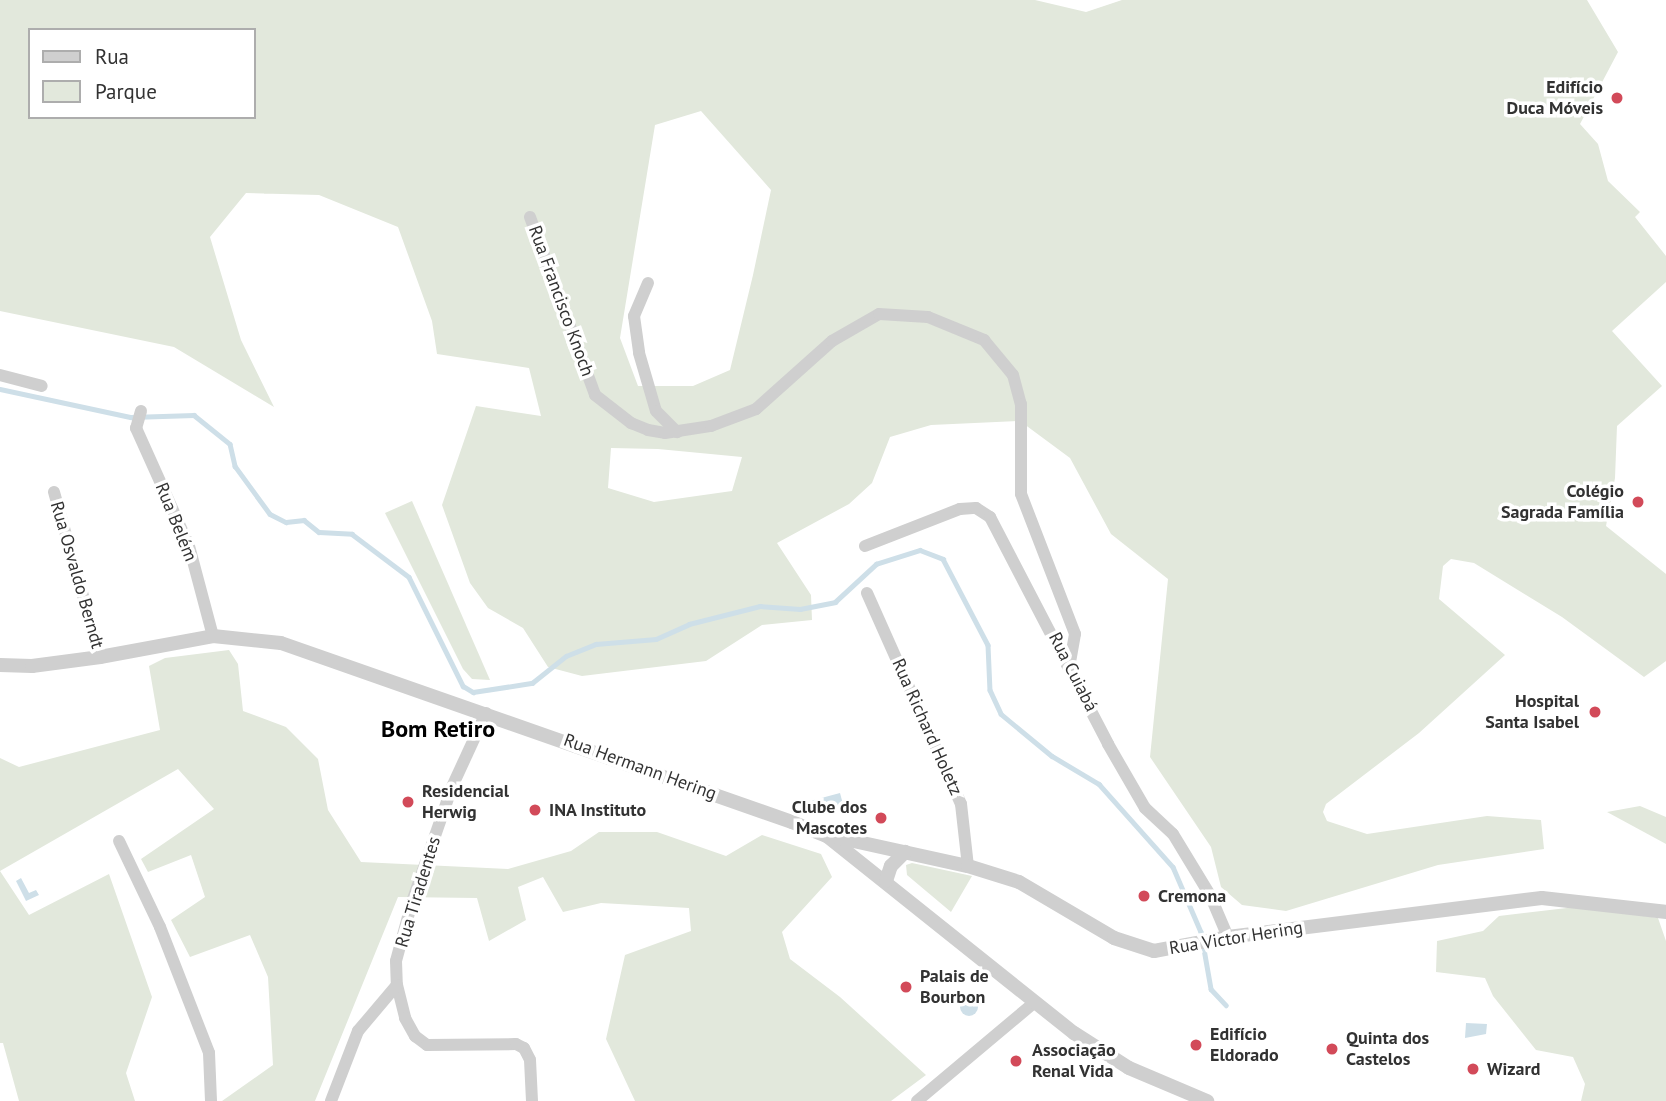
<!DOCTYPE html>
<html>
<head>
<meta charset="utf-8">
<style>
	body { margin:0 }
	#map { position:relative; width:1666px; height:1101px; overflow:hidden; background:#fff; font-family:"PT Sans",sans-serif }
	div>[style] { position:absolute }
	.green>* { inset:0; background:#e2e8dc }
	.water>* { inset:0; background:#cedfe8; transform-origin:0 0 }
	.round { border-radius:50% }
	.stream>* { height:4.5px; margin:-2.25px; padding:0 2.25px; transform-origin:2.25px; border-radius:2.25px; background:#cedfe8 }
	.minor>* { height:12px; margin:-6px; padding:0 6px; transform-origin:6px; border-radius:6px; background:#cfcfcf }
	.tertiary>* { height:14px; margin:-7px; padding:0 7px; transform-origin:7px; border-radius:7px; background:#cfcfcf }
	.dots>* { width:19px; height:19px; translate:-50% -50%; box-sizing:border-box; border:4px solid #fff; border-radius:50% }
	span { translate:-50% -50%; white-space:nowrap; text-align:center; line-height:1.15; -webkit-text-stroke:7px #fff; paint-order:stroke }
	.poi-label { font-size:18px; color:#323232; font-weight:700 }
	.right { translate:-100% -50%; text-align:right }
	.left { translate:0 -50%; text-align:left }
	.street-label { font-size:18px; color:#323232 }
	.district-label { font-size:24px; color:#000; font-weight:700 }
	.legend { position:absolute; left:28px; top:28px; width:228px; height:91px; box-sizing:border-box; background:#fff; border:2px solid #adadad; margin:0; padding:9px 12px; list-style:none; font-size:21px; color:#323232 }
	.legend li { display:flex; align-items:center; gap:14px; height:35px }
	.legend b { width:35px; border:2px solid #adadad }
</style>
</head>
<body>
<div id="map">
	<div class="green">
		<div style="clip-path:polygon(evenodd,0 0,1035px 0,1086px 12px,1122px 0,1587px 0,1618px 52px,1580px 124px,1598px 144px,1608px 181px,1640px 212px,1635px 217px,1666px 256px,1666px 282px,1612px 331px,1662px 386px,1617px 426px,1615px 478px,1606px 526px,1666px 574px,1666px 661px,1644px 677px,1562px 617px,1474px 563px,1451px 559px,1443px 566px,1439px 599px,1505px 655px,1419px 733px,1326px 804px,1323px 812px,1327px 821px,1367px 834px,1487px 816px,1541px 820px,1544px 849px,1438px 865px,1286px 911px,1242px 905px,1221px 887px,1211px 847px,1150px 757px,1168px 579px,1111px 534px,1070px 458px,1020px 421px,931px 425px,890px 437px,872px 483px,849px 504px,777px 543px,811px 595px,812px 620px,762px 625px,706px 661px,582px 676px,548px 667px,523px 628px,488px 608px,470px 583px,442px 505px,476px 406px,541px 416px,529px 368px,437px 354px,432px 321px,398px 227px,319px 195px,246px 193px,210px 237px,241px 340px,274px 407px,174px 347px,0 311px,0 0,30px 30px,254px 30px,254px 117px,30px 117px,30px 30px,0 0,701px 111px,771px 190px,753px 275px,730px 370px,693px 386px,638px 386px,620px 338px,655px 125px,701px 111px,0 0,611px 448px,658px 449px,742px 457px,732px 491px,654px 502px,608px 488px,611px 448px)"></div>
		<div style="clip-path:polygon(412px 501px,490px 680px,472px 679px,463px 669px,385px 513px)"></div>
		<div style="clip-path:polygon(229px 650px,238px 664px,243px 711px,286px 727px,318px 759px,328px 810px,361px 862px,508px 869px,571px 851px,599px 832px,657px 832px,726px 856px,762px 835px,821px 854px,832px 877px,782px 932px,790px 959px,840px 997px,926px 1075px,891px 1101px,635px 1101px,606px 1039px,625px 955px,691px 931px,689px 908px,601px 903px,563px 912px,543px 877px,518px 887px,526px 920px,489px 941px,477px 898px,398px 897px,315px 1101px,222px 1101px,273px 1065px,268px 977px,250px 935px,190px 957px,171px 920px,205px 897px,191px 855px,148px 872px,141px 859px,214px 809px,178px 769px,0 871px,29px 915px,109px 874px,152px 997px,126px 1073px,135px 1101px,19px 1101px,3px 1043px,0 1043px,0 758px,19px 767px,160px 730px,149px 666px,165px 658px)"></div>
		<div style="clip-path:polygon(1640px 806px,1666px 817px,1666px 844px,1607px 812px)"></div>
		<div style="clip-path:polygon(912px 863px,972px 876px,951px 912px,907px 875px,906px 865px)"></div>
		<div style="clip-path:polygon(1584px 906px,1658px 918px,1666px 941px,1666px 1101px,1581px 1101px,1585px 1084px,1573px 1057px,1536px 1050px,1493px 996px,1485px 978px,1436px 972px,1437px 941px,1483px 931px,1499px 916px)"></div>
	</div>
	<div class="water">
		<div style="left:840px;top:793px;width:16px;height:29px;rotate:75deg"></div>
		<div style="clip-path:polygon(21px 878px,29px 893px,36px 890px,39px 895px,26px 901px,16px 881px)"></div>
		<div class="round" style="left:960px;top:998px;width:18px;height:18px"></div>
		<div style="clip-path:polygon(1466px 1023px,1487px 1024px,1486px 1034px,1465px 1038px)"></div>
	</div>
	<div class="stream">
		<div style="left:0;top:389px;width:134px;rotate:12.1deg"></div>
		<div style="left:131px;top:417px;width:63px;rotate:-1.8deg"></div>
		<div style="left:194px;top:415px;width:46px;rotate:38.9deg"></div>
		<div style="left:230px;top:444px;width:23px;rotate:77deg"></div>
		<div style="left:235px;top:466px;width:59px;rotate:53.9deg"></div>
		<div style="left:270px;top:514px;width:18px;rotate:27deg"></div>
		<div style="left:286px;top:522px;width:18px;rotate:-6deg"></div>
		<div style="left:304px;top:520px;width:19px;rotate:39deg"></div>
		<div style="left:319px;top:532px;width:33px;rotate:3deg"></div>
		<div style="left:352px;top:534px;width:71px;rotate:37deg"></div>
		<div style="left:409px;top:577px;width:122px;rotate:63.6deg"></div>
		<div style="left:463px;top:686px;width:12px;rotate:31deg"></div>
		<div style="left:473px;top:692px;width:60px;rotate:-8.7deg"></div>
		<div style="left:532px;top:683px;width:43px;rotate:-38.5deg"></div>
		<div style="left:566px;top:656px;width:32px;rotate:-22deg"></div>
		<div style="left:596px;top:644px;width:60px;rotate:-4.8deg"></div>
		<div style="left:656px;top:639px;width:36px;rotate:-24deg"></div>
		<div style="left:689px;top:624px;width:73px;rotate:-14.2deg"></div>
		<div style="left:760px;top:606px;width:40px;rotate:4.3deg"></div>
		<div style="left:800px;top:609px;width:36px;rotate:-11deg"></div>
		<div style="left:835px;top:602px;width:56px;rotate:-42.8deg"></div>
		<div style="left:876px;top:564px;width:46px;rotate:-17.7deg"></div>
		<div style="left:920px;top:550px;width:25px;rotate:21deg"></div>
		<div style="left:943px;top:559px;width:97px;rotate:62.4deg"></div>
		<div style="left:988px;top:645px;width:45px;rotate:87.5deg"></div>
		<div style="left:990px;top:690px;width:26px;rotate:65deg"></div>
		<div style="left:1001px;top:714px;width:66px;rotate:39.5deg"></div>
		<div style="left:1052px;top:756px;width:55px;rotate:30.8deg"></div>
		<div style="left:1099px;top:784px;width:111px;rotate:48.3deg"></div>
		<div style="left:1173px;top:867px;width:71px;rotate:66.7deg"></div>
		<div style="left:1201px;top:932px;width:58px;rotate:80deg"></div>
		<div style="left:1211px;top:989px;width:22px;rotate:47deg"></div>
	</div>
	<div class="minor">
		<div style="left:530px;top:217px;width:189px;rotate:69.9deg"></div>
		<div style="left:595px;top:395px;width:46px;rotate:37.9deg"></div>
		<div style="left:631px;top:423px;width:18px;rotate:22deg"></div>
		<div style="left:648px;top:430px;width:17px;rotate:10deg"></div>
		<div style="left:665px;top:433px;width:47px;rotate:-8.7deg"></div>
		<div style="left:711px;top:426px;width:48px;rotate:-20.7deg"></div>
		<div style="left:756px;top:409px;width:102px;rotate:-41.8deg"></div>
		<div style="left:832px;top:341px;width:54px;rotate:-29.9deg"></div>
		<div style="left:879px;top:314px;width:49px;rotate:3.5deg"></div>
		<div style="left:928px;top:317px;width:61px;rotate:22.3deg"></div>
		<div style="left:984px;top:340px;width:45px;rotate:50.4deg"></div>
		<div style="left:1013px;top:375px;width:30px;rotate:75deg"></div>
		<div style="left:1021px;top:404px;width:90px;rotate:90deg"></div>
		<div style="left:1021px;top:494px;width:150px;rotate:68.9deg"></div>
		<div style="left:1075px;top:634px;width:29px;rotate:100deg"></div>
		<div style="left:648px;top:283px;width:36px;rotate:113deg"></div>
		<div style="left:634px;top:316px;width:37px;rotate:82deg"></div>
		<div style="left:639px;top:353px;width:60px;rotate:73.7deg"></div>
		<div style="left:656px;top:411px;width:30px;rotate:45deg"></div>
		<div style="left:0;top:375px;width:43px;rotate:14.7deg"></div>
		<div style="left:141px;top:411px;width:18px;rotate:106deg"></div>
		<div style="left:136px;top:428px;width:129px;rotate:65.8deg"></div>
		<div style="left:189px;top:546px;width:93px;rotate:75.1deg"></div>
		<div style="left:54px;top:492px;width:171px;rotate:74.4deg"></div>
		<div style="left:865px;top:546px;width:102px;rotate:-21.3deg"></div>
		<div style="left:960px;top:509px;width:16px;rotate:-4deg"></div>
		<div style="left:976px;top:508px;width:17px;rotate:33deg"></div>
		<div style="left:990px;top:517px;width:256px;rotate:62.5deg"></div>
		<div style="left:1108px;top:744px;width:74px;rotate:60deg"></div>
		<div style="left:1145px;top:808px;width:38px;rotate:43deg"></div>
		<div style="left:1173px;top:834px;width:71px;rotate:58.8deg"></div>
		<div style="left:1210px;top:895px;width:46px;rotate:66.8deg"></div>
		<div style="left:867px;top:593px;width:231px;rotate:66deg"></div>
		<div style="left:961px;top:804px;width:62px;rotate:83.6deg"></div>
		<div style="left:486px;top:713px;width:81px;rotate:114.7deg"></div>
		<div style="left:452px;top:787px;width:122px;rotate:109.2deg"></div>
		<div style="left:412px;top:902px;width:61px;rotate:105.2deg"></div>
		<div style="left:396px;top:961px;width:24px;rotate:88deg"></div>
		<div style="left:397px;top:985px;width:34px;rotate:76deg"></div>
		<div style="left:405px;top:1018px;width:21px;rotate:61deg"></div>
		<div style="left:415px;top:1036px;width:15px;rotate:37deg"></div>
		<div style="left:427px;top:1045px;width:89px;rotate:-0.6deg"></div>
		<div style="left:516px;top:1044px;width:9px;rotate:27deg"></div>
		<div style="left:524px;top:1048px;width:13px;rotate:63deg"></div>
		<div style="left:530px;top:1060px;width:41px;rotate:87.2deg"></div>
		<div style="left:119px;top:841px;width:95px;rotate:64.5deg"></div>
		<div style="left:160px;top:927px;width:135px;rotate:68.7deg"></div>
		<div style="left:209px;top:1053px;width:48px;rotate:87.6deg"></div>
		<div style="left:331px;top:1101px;width:75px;rotate:-68.9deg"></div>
		<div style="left:358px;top:1031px;width:60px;rotate:-49.7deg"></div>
		<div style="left:917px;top:1101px;width:154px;rotate:-40deg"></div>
	</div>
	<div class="tertiary">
		<div style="left:0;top:665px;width:32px;rotate:2deg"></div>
		<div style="left:32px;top:666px;width:69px;rotate:-7.5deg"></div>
		<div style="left:100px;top:657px;width:115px;rotate:-10.5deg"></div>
		<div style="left:213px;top:636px;width:68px;rotate:5.9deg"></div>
		<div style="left:281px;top:643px;width:541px;rotate:19.31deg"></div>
		<div style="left:792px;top:822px;width:38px;rotate:22deg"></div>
		<div style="left:827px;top:836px;width:316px;rotate:38.6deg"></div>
		<div style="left:1074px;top:1033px;width:65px;rotate:32.5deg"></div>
		<div style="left:1129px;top:1068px;width:85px;rotate:22.9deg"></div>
		<div style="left:831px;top:836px;width:140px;rotate:12.4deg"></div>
		<div style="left:968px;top:866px;width:53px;rotate:17.4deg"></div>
		<div style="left:1019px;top:882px;width:110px;rotate:30.5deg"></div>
		<div style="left:1114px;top:938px;width:42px;rotate:18deg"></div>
		<div style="left:1154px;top:951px;width:75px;rotate:-10.7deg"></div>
		<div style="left:1228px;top:937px;width:316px;rotate:-7.1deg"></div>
		<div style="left:1542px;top:898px;width:125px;rotate:6.4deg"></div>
		<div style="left:886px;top:881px;width:16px;rotate:-72deg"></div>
		<div style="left:891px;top:866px;width:20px;rotate:-45deg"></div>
	</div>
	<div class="dots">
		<div style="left:1617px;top:98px;background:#d24a59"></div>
		<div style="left:1638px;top:502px;background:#d24a59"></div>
		<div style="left:1595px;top:712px;background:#d24a59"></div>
		<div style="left:408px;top:802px;background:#d24a59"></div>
		<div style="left:535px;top:810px;background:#d24a59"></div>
		<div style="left:881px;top:818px;background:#d24a59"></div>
		<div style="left:1144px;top:896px;background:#d24a59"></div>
		<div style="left:906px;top:987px;background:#d24a59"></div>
		<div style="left:1196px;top:1045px;background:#d24a59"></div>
		<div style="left:1332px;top:1049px;background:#d24a59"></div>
		<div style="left:1016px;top:1061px;background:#d24a59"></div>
		<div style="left:1473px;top:1069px;background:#d24a59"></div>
	</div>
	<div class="poi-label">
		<span class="right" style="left:1603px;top:98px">Edifício<br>Duca Móveis</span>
		<span class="right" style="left:1624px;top:502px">Colégio<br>Sagrada Família</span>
		<span class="right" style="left:1579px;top:712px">Hospital<br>Santa Isabel</span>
		<span class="left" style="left:422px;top:802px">Residencial<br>Herwig</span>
		<span class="right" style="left:867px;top:818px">Clube dos<br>Mascotes</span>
		<span class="left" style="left:549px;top:810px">INA Instituto</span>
		<span class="left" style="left:1158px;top:896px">Cremona</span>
		<span class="left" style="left:920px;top:987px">Palais de<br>Bourbon</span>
		<span class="left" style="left:1210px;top:1045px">Edifício<br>Eldorado</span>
		<span class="left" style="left:1346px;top:1049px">Quinta dos<br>Castelos</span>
		<span class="left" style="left:1032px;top:1061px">Associação<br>Renal Vida</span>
		<span class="left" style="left:1487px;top:1069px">Wizard</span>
	</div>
	<div class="street-label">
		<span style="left:561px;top:301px;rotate:70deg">Rua Francisco Knoch</span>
		<span style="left:176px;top:522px;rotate:68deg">Rua Belém</span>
		<span style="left:77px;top:575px;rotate:74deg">Rua Osvaldo Berndt</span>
		<span style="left:1073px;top:672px;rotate:63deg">Rua Cuiabá</span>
		<span style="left:927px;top:727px;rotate:66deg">Rua Richard Holetz</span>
		<span style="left:640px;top:767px;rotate:20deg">Rua Hermann Hering</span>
		<span style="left:418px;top:892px;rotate:-73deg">Rua Tiradentes</span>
		<span style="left:1236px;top:938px;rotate:-9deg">Rua Victor Hering</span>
	</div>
	<div class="district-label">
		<span style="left:438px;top:729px">Bom Retiro</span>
	</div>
	<ul class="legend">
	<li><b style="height:9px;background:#cfcfcf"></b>Rua</li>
	<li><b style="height:19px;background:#e2e8dc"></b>Parque</li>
	</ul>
</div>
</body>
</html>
